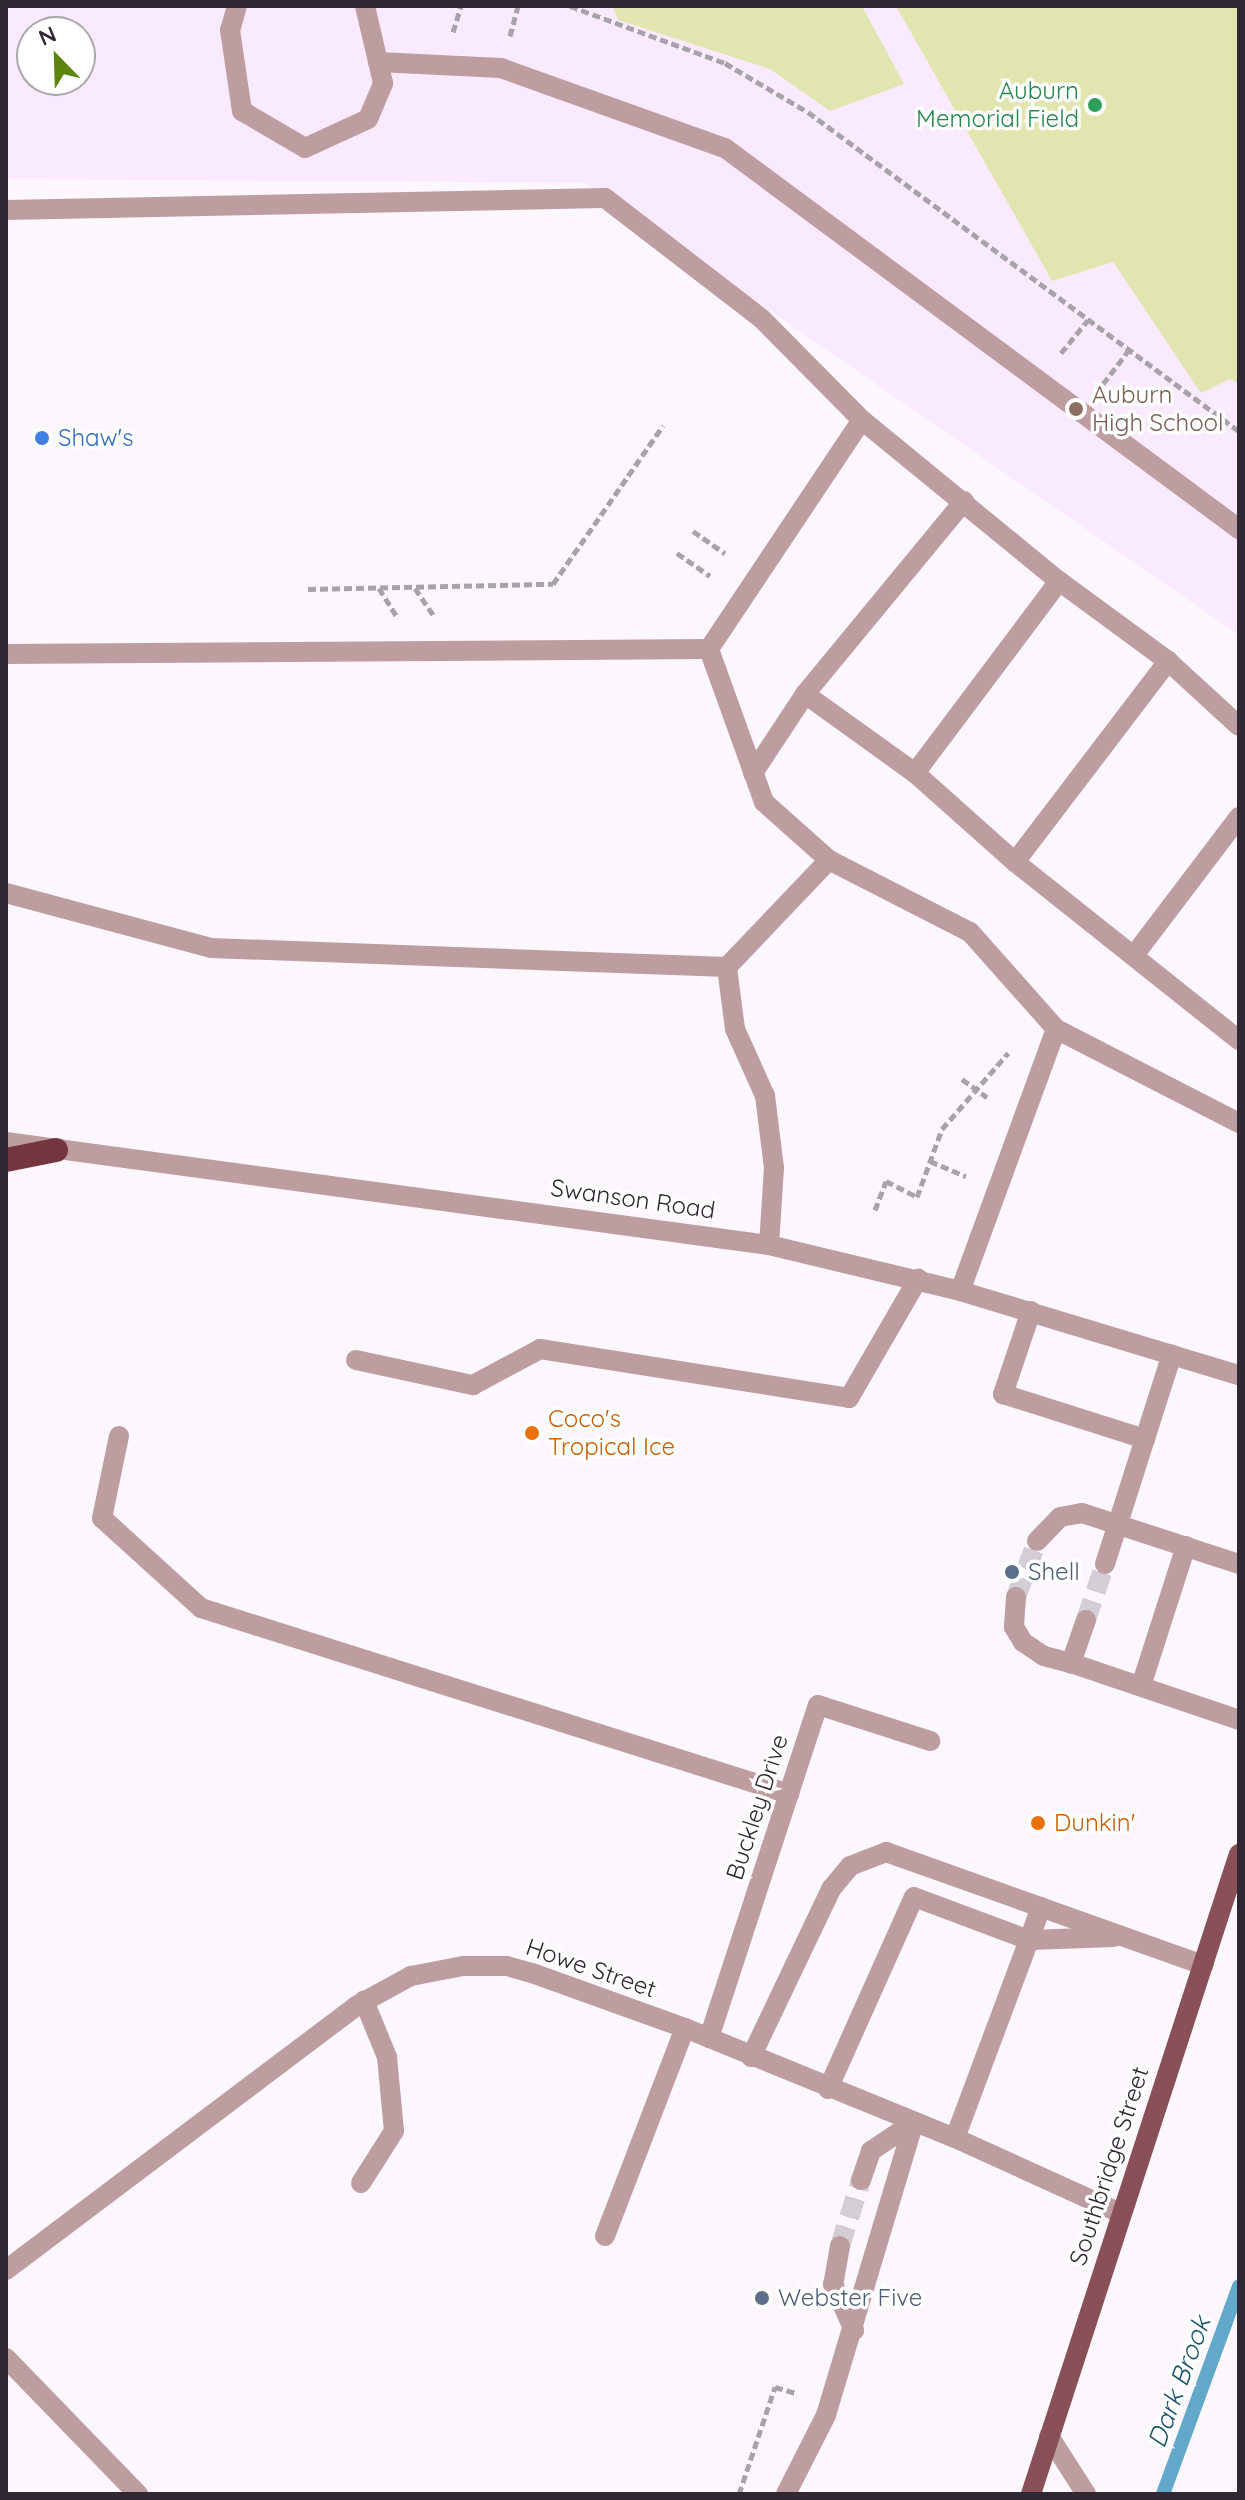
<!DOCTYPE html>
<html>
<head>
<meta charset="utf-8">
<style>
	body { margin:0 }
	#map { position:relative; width:1245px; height:2500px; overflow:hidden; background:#fcf7fd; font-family:Quicksand,sans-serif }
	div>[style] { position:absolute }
	.built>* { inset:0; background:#faeaff }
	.green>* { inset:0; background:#e1e6b1 }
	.stream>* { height:14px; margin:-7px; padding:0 7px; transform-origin:7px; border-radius:7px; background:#62a8cb }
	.minor-tunnel>* { height:20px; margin-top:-10px; transform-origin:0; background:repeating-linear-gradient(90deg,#d3cdd4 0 20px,transparent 0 30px) }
	.path>* { height:5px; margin-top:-2.5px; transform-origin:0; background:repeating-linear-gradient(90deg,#a8a2a9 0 8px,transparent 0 12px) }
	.minor>* { height:20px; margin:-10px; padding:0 10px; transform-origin:10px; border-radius:10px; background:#be9da0 }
	.major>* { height:20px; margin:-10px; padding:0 10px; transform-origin:10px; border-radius:10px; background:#895157 }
	.highway>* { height:24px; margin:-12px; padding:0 12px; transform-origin:12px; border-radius:12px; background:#74363e }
	.dots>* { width:22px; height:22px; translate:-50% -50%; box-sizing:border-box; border:4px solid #fff; border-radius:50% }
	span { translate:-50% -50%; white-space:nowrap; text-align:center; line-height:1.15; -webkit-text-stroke:7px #fff; paint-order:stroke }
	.leisure-label { font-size:24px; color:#27864d }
	.right { translate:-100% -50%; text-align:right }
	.education-label { font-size:24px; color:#785e54 }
	.left { translate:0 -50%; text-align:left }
	.shop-label { font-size:24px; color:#366cbe }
	.street-label { font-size:24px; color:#2f2731 }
	.food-label { font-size:24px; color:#c56008 }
	.service-label { font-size:24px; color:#4e5e75 }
	.water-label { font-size:26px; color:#1a526b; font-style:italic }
	.frame { position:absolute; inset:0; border:8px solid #2f2731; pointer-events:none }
	.north { position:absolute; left:16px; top:16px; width:80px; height:80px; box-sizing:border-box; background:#fff; border:2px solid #aca9ad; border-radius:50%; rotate:337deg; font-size:22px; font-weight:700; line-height:32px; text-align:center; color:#2f2731 }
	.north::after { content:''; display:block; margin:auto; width:28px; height:36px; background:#5d850d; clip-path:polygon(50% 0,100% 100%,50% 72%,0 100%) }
</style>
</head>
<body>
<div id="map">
	<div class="built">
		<div style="clip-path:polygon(evenodd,6px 6px,1239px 6px,1239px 635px,585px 183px,6px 179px,6px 6px,32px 32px,80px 32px,80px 80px,32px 80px,32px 32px)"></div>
	</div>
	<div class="green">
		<div style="clip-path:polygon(612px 6px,862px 6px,904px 84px,830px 111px,770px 69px,618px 20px)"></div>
		<div style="clip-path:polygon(896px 6px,1239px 6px,1239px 384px,1230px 379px,1201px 393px,1113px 262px,1052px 281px)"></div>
	</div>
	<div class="stream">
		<div style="left:1163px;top:2494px;width:221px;rotate:-69.9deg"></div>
	</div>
	<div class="minor-tunnel">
		<div style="left:1016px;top:1597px;width:60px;rotate:-69.4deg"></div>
		<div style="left:1086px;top:1620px;width:59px;rotate:-71.3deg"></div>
		<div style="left:840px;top:2246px;width:69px;rotate:-72.3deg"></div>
	</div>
	<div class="path">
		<div style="left:570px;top:6px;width:165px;rotate:20.2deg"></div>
		<div style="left:725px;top:63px;width:96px;rotate:30.6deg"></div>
		<div style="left:808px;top:112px;width:536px;rotate:36.51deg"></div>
		<div style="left:453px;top:32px;width:27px;rotate:-73deg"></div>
		<div style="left:510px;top:36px;width:31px;rotate:-75deg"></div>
		<div style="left:1061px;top:353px;width:43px;rotate:-50.7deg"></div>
		<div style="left:1103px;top:384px;width:43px;rotate:-52.6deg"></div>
		<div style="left:693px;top:531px;width:39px;rotate:35deg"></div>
		<div style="left:677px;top:553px;width:40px;rotate:34.9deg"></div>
		<div style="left:379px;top:588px;width:34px;rotate:58deg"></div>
		<div style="left:415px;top:588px;width:34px;rotate:56deg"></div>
		<div style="left:308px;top:589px;width:245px;rotate:-1.2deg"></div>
		<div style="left:553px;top:584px;width:193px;rotate:-55.2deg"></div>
		<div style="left:962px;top:1079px;width:31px;rotate:36deg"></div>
		<div style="left:930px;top:1161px;width:39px;rotate:23deg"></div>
		<div style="left:875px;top:1210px;width:31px;rotate:-69deg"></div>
		<div style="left:886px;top:1181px;width:35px;rotate:27deg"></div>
		<div style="left:917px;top:1197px;width:72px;rotate:-69.8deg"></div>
		<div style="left:942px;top:1129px;width:101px;rotate:-49deg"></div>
		<div style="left:739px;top:2494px;width:113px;rotate:-71.4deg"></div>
		<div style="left:775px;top:2387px;width:22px;rotate:16deg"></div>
	</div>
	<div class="minor">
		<div style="left:237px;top:6px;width:25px;rotate:106deg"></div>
		<div style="left:230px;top:30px;width:82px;rotate:81.6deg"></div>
		<div style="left:242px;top:111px;width:73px;rotate:30.4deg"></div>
		<div style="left:305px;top:148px;width:69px;rotate:-24.7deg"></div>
		<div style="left:368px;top:119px;width:39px;rotate:-67deg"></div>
		<div style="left:383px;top:83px;width:79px;rotate:-103.2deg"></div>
		<div style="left:378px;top:62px;width:123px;rotate:2.8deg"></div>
		<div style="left:501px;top:68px;width:238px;rotate:19.7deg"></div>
		<div style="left:725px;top:148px;width:640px;rotate:36.55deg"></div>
		<div style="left:6px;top:210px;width:599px;rotate:-1.15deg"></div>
		<div style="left:605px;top:198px;width:198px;rotate:37.6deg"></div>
		<div style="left:762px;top:319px;width:142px;rotate:45.3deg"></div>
		<div style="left:862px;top:420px;width:254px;rotate:39.3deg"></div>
		<div style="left:1059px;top:581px;width:135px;rotate:36.3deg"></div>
		<div style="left:1168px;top:661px;width:96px;rotate:42.5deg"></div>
		<div style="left:6px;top:654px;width:703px;rotate:-0.41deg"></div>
		<div style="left:805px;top:694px;width:135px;rotate:35.7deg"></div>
		<div style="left:915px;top:773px;width:134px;rotate:41.7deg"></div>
		<div style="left:1015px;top:862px;width:286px;rotate:38.5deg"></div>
		<div style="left:753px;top:773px;width:95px;rotate:-56.6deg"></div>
		<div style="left:805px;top:694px;width:250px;rotate:-50.5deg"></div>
		<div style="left:915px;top:773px;width:240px;rotate:-53.1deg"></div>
		<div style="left:829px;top:860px;width:87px;rotate:-138.3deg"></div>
		<div style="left:764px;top:802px;width:163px;rotate:-109.8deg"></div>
		<div style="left:709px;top:649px;width:275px;rotate:-56.3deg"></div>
		<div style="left:1015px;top:862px;width:253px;rotate:-52.7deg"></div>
		<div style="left:6px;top:893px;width:212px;rotate:15deg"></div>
		<div style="left:211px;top:948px;width:516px;rotate:2.11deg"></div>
		<div style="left:1135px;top:954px;width:172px;rotate:-52.8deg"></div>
		<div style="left:1056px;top:1029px;width:206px;rotate:27.2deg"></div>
		<div style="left:6px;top:1142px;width:770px;rotate:7.69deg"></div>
		<div style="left:769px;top:1245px;width:196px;rotate:13.5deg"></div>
		<div style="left:960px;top:1291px;width:291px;rotate:16.8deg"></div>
		<div style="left:769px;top:1245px;width:77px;rotate:-86.3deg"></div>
		<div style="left:774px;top:1168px;width:73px;rotate:-97.1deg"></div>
		<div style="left:765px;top:1096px;width:73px;rotate:-114.1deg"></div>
		<div style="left:735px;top:1029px;width:63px;rotate:-97.4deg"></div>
		<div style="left:727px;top:967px;width:148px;rotate:-46.4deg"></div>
		<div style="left:829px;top:860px;width:158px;rotate:27.1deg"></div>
		<div style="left:970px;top:932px;width:130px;rotate:48.4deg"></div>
		<div style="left:1056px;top:1029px;width:279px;rotate:110.1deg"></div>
		<div style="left:1031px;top:1311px;width:88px;rotate:108.6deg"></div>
		<div style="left:1003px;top:1394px;width:149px;rotate:17.6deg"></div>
		<div style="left:356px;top:1360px;width:120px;rotate:12.1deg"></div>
		<div style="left:473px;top:1385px;width:76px;rotate:-28.2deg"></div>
		<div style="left:540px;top:1349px;width:313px;rotate:9deg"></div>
		<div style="left:849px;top:1398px;width:138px;rotate:-59.9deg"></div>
		<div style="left:119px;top:1436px;width:84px;rotate:101.7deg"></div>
		<div style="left:102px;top:1518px;width:134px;rotate:42.3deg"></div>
		<div style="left:201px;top:1608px;width:617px;rotate:17.55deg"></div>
		<div style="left:1037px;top:1541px;width:33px;rotate:-46deg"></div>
		<div style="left:1060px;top:1517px;width:22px;rotate:-10deg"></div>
		<div style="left:1082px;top:1513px;width:165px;rotate:18deg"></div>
		<div style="left:1105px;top:1564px;width:220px;rotate:-72.3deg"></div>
		<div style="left:1016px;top:1597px;width:30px;rotate:94deg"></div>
		<div style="left:1014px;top:1627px;width:17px;rotate:59deg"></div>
		<div style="left:1023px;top:1642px;width:25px;rotate:34deg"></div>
		<div style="left:1044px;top:1656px;width:28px;rotate:15deg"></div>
		<div style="left:1086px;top:1620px;width:46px;rotate:109.2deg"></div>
		<div style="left:1071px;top:1663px;width:177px;rotate:18.7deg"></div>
		<div style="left:1141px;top:1686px;width:147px;rotate:-72.2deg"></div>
		<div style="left:1041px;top:1907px;width:35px;rotate:110deg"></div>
		<div style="left:1029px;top:1940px;width:85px;rotate:-2deg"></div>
		<div style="left:709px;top:2038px;width:350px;rotate:-71.9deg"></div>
		<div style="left:818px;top:1705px;width:118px;rotate:17.8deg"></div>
		<div style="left:751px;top:2057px;width:186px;rotate:-64.5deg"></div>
		<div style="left:831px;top:1889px;width:30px;rotate:-50deg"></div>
		<div style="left:850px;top:1866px;width:39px;rotate:-21deg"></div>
		<div style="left:886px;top:1852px;width:337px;rotate:19.6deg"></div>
		<div style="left:828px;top:2089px;width:210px;rotate:-65.9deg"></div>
		<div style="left:914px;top:1897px;width:123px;rotate:20.5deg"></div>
		<div style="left:1029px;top:1940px;width:211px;rotate:110.5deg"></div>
		<div style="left:861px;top:2180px;width:31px;rotate:-71deg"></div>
		<div style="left:871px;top:2151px;width:52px;rotate:-34deg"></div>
		<div style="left:361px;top:2183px;width:62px;rotate:-57.6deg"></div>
		<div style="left:394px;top:2131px;width:74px;rotate:-95.4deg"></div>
		<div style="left:387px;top:2057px;width:61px;rotate:-112.3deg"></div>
		<div style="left:605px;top:2236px;width:223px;rotate:-69deg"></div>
		<div style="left:840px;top:2246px;width:39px;rotate:100deg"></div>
		<div style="left:833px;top:2284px;width:51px;rotate:65.5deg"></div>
		<div style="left:6px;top:2270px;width:438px;rotate:-37deg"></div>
		<div style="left:356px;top:2006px;width:63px;rotate:-28.6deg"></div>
		<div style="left:411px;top:1976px;width:53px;rotate:-10.9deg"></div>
		<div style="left:463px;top:1966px;width:44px"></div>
		<div style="left:507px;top:1966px;width:26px;rotate:16deg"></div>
		<div style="left:532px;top:1973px;width:163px;rotate:19.8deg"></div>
		<div style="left:685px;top:2028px;width:292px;rotate:22.2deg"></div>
		<div style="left:955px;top:2138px;width:181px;rotate:24.4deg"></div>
		<div style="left:6px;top:2358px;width:190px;rotate:45.9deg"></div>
		<div style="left:1049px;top:2436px;width:69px;rotate:57.5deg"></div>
		<div style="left:786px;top:2494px;width:89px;rotate:-63.1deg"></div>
		<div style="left:826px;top:2415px;width:306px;rotate:-73.3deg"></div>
	</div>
	<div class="major">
		<div style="left:1031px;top:2494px;width:673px;rotate:-72deg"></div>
	</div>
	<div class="highway">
		<div style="left:6px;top:1160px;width:51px;rotate:-11.3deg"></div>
	</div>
	<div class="dots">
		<div style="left:1095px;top:105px;background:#2e9e5b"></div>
		<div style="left:1076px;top:409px;background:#8d6e63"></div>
		<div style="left:42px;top:438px;background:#3f7fe0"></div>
		<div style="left:532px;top:1433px;background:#e8710a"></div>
		<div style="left:1012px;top:1572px;background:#5c6f8a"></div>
		<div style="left:1038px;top:1823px;background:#e8710a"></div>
		<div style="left:762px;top:2298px;background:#5c6f8a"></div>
	</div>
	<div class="leisure-label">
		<span class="right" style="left:1079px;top:105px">Auburn<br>Memorial Field</span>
	</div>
	<div class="education-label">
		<span class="left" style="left:1092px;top:409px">Auburn<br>High School</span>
	</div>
	<div class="shop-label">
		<span class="left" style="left:58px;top:438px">Shaw's</span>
	</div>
	<div class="street-label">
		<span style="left:633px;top:1199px;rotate:8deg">Swanson Road</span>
		<span style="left:757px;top:1807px;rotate:-72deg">Buckley Drive</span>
		<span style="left:591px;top:1968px;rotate:19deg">Howe Street</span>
		<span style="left:1109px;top:2166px;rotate:-72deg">Southbridge Street</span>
	</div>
	<div class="food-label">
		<span class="left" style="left:548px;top:1433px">Coco's<br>Tropical Ice</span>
		<span class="left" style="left:1054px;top:1823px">Dunkin'</span>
	</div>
	<div class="service-label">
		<span class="left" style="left:1028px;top:1572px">Shell</span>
		<span class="left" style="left:778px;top:2298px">Webster Five</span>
	</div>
	<div class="water-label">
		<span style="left:1179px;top:2382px;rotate:-70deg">Dark Brook</span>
	</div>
	<div class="frame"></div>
	<div class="north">N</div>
</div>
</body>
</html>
